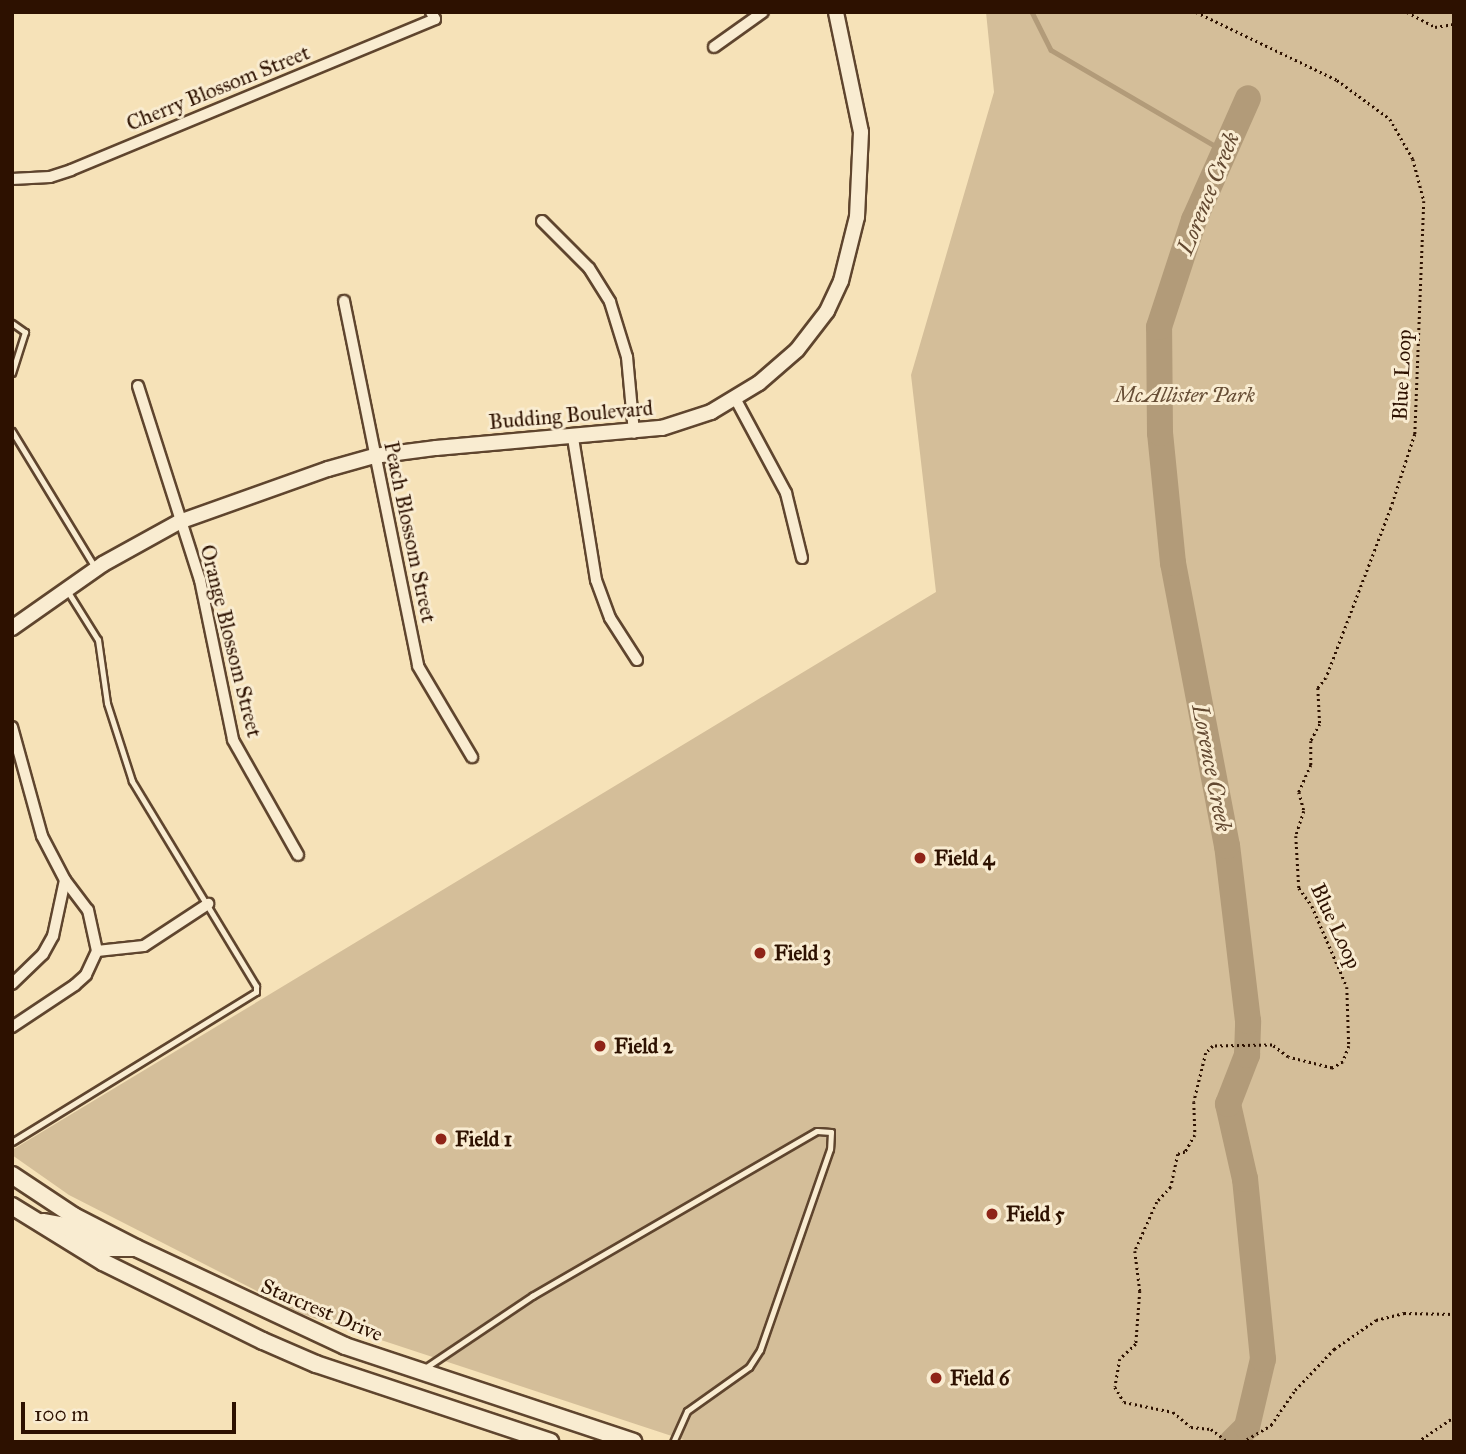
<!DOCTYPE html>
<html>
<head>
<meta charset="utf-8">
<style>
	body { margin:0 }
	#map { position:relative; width:1466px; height:1454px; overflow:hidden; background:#f6e2b8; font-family:"IM FELL Great Primer",serif }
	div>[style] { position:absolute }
	.green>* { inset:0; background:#d4be99 }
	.stream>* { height:4.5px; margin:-2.25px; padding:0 2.25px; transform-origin:2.25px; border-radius:2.25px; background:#b29b79 }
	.river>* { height:26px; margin:-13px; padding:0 13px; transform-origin:13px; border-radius:13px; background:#b29b79 }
	.path>* { height:2.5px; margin-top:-1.25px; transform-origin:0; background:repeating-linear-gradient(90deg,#2d1100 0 2px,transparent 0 5.5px) }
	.roads { filter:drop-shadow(2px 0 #5f452e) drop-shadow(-2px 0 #5f452e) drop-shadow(0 2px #5f452e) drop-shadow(0 -2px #5f452e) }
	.service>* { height:5px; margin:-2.5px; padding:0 2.5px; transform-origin:2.5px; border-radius:2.5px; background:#f9ecd1 }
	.minor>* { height:10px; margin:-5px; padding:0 5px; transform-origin:5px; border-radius:5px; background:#f9ecd1 }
	.tertiary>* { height:14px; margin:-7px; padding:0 7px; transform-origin:7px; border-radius:7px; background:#f9ecd1 }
	.secondary>* { height:16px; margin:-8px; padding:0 8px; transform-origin:8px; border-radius:8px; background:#f9ecd1 }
	.dots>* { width:19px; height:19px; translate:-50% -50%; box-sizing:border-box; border:4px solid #f9ecd1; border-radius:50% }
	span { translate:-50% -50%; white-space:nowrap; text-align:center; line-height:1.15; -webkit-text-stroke:6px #f9ecd1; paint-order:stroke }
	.street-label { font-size:21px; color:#2d1100 }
	.park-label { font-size:21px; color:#674e36; font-style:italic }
	.poi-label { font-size:21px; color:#2d1100; font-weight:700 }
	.left { translate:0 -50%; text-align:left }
	.water-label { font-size:23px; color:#624830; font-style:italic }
	.frame { position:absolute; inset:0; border:14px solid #2d1100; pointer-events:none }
	.scale { position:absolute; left:21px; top:1402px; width:215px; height:32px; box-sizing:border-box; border:4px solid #2d1100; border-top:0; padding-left:9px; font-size:21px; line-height:24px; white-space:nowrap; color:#2d1100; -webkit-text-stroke:5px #f9ecd1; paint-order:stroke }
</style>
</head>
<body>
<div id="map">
	<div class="green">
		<div style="clip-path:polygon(986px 12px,1454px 12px,1454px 1442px,690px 1442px,302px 1314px,69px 1195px,12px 1155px,12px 1150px,936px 592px,911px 375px,994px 92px)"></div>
	</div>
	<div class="stream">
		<div style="left:1032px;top:12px;width:42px;rotate:63.4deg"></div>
		<div style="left:1051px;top:50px;width:200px;rotate:30.3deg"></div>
	</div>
	<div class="river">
		<div style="left:1232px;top:1442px;width:21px;rotate:-45deg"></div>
		<div style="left:1247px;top:1427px;width:70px;rotate:-76.8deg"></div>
		<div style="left:1263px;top:1359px;width:181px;rotate:-95.7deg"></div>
		<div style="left:1245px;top:1179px;width:77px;rotate:-102.8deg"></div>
		<div style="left:1228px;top:1104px;width:53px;rotate:-68.8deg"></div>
		<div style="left:1247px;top:1055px;width:34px;rotate:-88deg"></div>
		<div style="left:1248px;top:1021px;width:176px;rotate:-96.8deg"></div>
		<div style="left:1227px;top:846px;width:288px;rotate:-100.8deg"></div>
		<div style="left:1173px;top:563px;width:131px;rotate:-95.7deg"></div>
		<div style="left:1160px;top:433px;width:106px;rotate:-90.5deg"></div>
		<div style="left:1159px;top:327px;width:113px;rotate:-71.9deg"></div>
		<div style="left:1194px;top:220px;width:133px;rotate:-66.1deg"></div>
	</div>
	<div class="path">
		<div style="left:1196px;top:12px;width:157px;rotate:25.7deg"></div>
		<div style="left:1337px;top:80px;width:66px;rotate:36.3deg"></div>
		<div style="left:1390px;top:119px;width:46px;rotate:60.1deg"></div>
		<div style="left:1413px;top:159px;width:43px;rotate:75.3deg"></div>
		<div style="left:1424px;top:201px;width:233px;rotate:92.2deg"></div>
		<div style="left:1415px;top:434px;width:78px;rotate:108deg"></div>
		<div style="left:1391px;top:508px;width:182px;rotate:110.9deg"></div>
		<div style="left:1326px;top:678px;width:13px;rotate:129deg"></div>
		<div style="left:1318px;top:688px;width:36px;rotate:87deg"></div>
		<div style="left:1320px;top:724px;width:19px;rotate:118deg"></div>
		<div style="left:1311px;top:741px;width:24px;rotate:90deg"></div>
		<div style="left:1311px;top:765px;width:30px;rotate:114deg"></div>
		<div style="left:1299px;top:792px;width:20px;rotate:75deg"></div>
		<div style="left:1304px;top:811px;width:26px;rotate:108deg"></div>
		<div style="left:1296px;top:836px;width:52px;rotate:86.7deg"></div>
		<div style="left:1299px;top:888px;width:22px;rotate:54deg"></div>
		<div style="left:1312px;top:906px;width:88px;rotate:66.6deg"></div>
		<div style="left:1347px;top:987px;width:59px;rotate:88.1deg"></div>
		<div style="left:1349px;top:1046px;width:17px;rotate:111deg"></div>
		<div style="left:1343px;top:1062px;width:13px;rotate:151deg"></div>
		<div style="left:1332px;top:1068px;width:45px;rotate:-166deg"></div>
		<div style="left:1288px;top:1057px;width:20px;rotate:-143deg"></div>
		<div style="left:1272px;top:1045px;width:59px;rotate:179deg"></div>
		<div style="left:1213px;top:1046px;width:10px;rotate:135deg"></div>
		<div style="left:1206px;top:1053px;width:50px;rotate:103.8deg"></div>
		<div style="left:1194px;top:1102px;width:33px;rotate:88deg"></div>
		<div style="left:1195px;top:1135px;width:20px;rotate:120deg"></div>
		<div style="left:1185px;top:1152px;width:7px;rotate:164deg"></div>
		<div style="left:1178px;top:1154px;width:34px;rotate:102deg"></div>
		<div style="left:1171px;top:1187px;width:21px;rotate:133deg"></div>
		<div style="left:1157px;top:1202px;width:54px;rotate:114.2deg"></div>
		<div style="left:1135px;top:1251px;width:40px;rotate:82.9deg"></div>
		<div style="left:1140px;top:1291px;width:53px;rotate:94.3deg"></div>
		<div style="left:1136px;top:1344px;width:22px;rotate:137deg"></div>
		<div style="left:1120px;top:1359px;width:28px;rotate:100deg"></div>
		<div style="left:1115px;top:1387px;width:17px;rotate:59deg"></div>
		<div style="left:1124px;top:1402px;width:50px;rotate:11.5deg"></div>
		<div style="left:1173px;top:1412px;width:23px;rotate:40deg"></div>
		<div style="left:1191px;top:1427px;width:20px;rotate:6deg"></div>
		<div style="left:1211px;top:1429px;width:21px;rotate:37deg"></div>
		<div style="left:1407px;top:12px;width:32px;rotate:28deg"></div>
		<div style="left:1435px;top:27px;width:19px;rotate:-9deg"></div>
		<div style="left:1242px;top:1442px;width:34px;rotate:-30deg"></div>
		<div style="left:1271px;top:1425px;width:42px;rotate:-55.6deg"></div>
		<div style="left:1295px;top:1390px;width:57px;rotate:-46.4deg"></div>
		<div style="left:1334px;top:1349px;width:51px;rotate:-34.6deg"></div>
		<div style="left:1376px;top:1320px;width:29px;rotate:-14deg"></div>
		<div style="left:1404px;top:1313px;width:50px;rotate:1.1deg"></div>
		<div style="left:1417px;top:1442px;width:45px;rotate:-34deg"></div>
	</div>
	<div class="roads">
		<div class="service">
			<div style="left:12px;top:323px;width:16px;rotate:35deg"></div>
			<div style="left:25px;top:332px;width:43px;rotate:107.6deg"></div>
			<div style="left:12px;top:431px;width:162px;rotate:58.7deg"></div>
			<div style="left:12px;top:1142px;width:286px;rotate:-31.6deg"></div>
			<div style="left:256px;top:992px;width:6px;rotate:-90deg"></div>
			<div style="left:256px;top:986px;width:240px;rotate:-121.2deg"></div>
			<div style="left:132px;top:781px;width:82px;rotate:-107.8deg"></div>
			<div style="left:107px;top:703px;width:64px;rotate:-98.1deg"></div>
			<div style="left:98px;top:640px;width:57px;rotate:-122deg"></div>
			<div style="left:422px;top:1370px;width:133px;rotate:-33.9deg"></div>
			<div style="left:532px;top:1296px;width:329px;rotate:-30.1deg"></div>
			<div style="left:817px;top:1131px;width:14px;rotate:4deg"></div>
			<div style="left:831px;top:1132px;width:17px;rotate:93deg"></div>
			<div style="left:830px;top:1149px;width:213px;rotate:109.2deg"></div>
			<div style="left:760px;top:1350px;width:20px;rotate:123deg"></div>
			<div style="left:749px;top:1367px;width:76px;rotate:144.6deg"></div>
			<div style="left:687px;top:1411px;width:34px;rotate:114deg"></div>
		</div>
		<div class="minor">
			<div style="left:714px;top:47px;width:60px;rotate:-35.5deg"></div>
			<div style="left:12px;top:179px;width:38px;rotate:-3deg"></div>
			<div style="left:50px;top:177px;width:22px;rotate:-18deg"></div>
			<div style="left:71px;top:170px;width:394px;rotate:-22.5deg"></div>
			<div style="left:435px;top:19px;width:8px;rotate:-120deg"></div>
			<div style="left:542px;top:221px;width:66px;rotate:45deg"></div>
			<div style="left:589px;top:268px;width:40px;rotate:58deg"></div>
			<div style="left:610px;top:302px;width:58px;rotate:72.8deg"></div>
			<div style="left:627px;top:357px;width:76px;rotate:84.7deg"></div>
			<div style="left:344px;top:301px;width:372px;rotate:78.5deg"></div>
			<div style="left:418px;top:666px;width:106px;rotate:59.3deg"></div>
			<div style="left:138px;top:386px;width:204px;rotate:72.3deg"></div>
			<div style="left:200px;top:580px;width:163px;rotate:78.3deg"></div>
			<div style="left:233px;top:740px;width:132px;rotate:60.5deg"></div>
			<div style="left:736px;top:400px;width:106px;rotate:61.7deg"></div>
			<div style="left:786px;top:493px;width:67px;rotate:76.2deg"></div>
			<div style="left:573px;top:438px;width:144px;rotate:80.8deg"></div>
			<div style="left:596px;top:580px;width:40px;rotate:69.8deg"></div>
			<div style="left:610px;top:618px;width:50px;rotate:57.3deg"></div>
			<div style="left:12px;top:727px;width:113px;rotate:74.6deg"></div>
			<div style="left:42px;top:836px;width:50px;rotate:62.4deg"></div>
			<div style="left:65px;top:880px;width:38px;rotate:53deg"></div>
			<div style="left:88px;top:910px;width:42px;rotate:77.6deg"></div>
			<div style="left:97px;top:951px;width:26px;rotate:115deg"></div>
			<div style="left:86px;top:975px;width:15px;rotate:138deg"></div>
			<div style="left:75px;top:985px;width:76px;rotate:146.3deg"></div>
			<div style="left:97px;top:951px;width:47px;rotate:-6.1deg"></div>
			<div style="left:144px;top:946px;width:77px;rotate:-33.3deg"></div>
			<div style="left:12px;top:984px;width:43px;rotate:-44.1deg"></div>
			<div style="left:43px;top:954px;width:21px;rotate:-61deg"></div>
			<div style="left:53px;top:936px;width:57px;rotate:-77.9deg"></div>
		</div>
		<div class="tertiary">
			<div style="left:12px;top:628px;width:111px;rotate:-35.1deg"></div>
			<div style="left:103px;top:564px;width:87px;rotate:-28.9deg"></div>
			<div style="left:179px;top:522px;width:158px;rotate:-19.6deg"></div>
			<div style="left:328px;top:469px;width:48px;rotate:-15.8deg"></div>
			<div style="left:374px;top:456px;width:63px;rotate:-7.4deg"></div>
			<div style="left:436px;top:448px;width:227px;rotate:-5.1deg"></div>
			<div style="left:662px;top:428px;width:52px;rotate:-18.1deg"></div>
			<div style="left:711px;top:412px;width:56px;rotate:-31.1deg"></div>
			<div style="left:759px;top:383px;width:50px;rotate:-41deg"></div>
			<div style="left:797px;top:350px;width:49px;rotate:-52.4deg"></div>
			<div style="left:827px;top:311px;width:33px;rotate:-65deg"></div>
			<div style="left:841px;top:281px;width:66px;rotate:-76deg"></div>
			<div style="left:857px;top:217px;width:85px;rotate:-87.3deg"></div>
			<div style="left:861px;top:132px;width:123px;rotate:-101.8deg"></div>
		</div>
		<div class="secondary">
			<div style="left:12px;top:1175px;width:74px;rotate:33.5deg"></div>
			<div style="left:74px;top:1216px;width:70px;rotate:27.3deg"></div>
			<div style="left:136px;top:1248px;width:231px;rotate:25.1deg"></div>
			<div style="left:345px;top:1346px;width:304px;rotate:18.4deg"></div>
			<div style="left:12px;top:1206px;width:107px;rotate:31.6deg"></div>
			<div style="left:103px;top:1262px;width:178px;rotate:26.3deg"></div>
			<div style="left:263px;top:1341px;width:58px;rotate:23.5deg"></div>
			<div style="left:316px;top:1364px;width:247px;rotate:18.4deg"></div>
			<div style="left:43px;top:1222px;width:22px;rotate:10deg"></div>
			<div style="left:65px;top:1226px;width:47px;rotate:28.2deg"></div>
			<div style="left:106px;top:1248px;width:27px"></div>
		</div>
	</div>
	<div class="dots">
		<div style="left:920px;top:858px;background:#8f2418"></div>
		<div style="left:760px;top:953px;background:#8f2418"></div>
		<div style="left:600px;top:1046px;background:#8f2418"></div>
		<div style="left:441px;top:1139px;background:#8f2418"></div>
		<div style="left:992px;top:1214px;background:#8f2418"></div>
		<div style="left:936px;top:1378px;background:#8f2418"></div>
	</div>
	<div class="street-label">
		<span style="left:218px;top:88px;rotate:-22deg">Cherry Blossom Street</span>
		<span style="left:1402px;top:375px;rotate:-87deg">Blue Loop</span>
		<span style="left:571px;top:415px;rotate:-5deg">Budding Boulevard</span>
		<span style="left:410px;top:532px;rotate:78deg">Peach Blossom Street</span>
		<span style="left:231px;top:641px;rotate:76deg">Orange Blossom Street</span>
		<span style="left:1336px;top:926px;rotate:65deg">Blue Loop</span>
		<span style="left:322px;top:1310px;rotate:23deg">Starcrest Drive</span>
	</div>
	<div class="park-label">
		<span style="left:1185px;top:395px">McAllister Park</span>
	</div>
	<div class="poi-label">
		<span class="left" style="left:934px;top:858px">Field 4</span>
		<span class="left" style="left:774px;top:953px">Field 3</span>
		<span class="left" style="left:614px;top:1046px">Field 2</span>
		<span class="left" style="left:455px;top:1139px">Field 1</span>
		<span class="left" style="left:1006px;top:1214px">Field 5</span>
		<span class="left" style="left:950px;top:1378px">Field 6</span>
	</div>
	<div class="water-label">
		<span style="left:1208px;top:193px;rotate:-68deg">Lorence Creek</span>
		<span style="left:1212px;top:768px;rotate:79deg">Lorence Creek</span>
	</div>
	<div class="frame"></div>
	<div class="scale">100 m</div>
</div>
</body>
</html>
